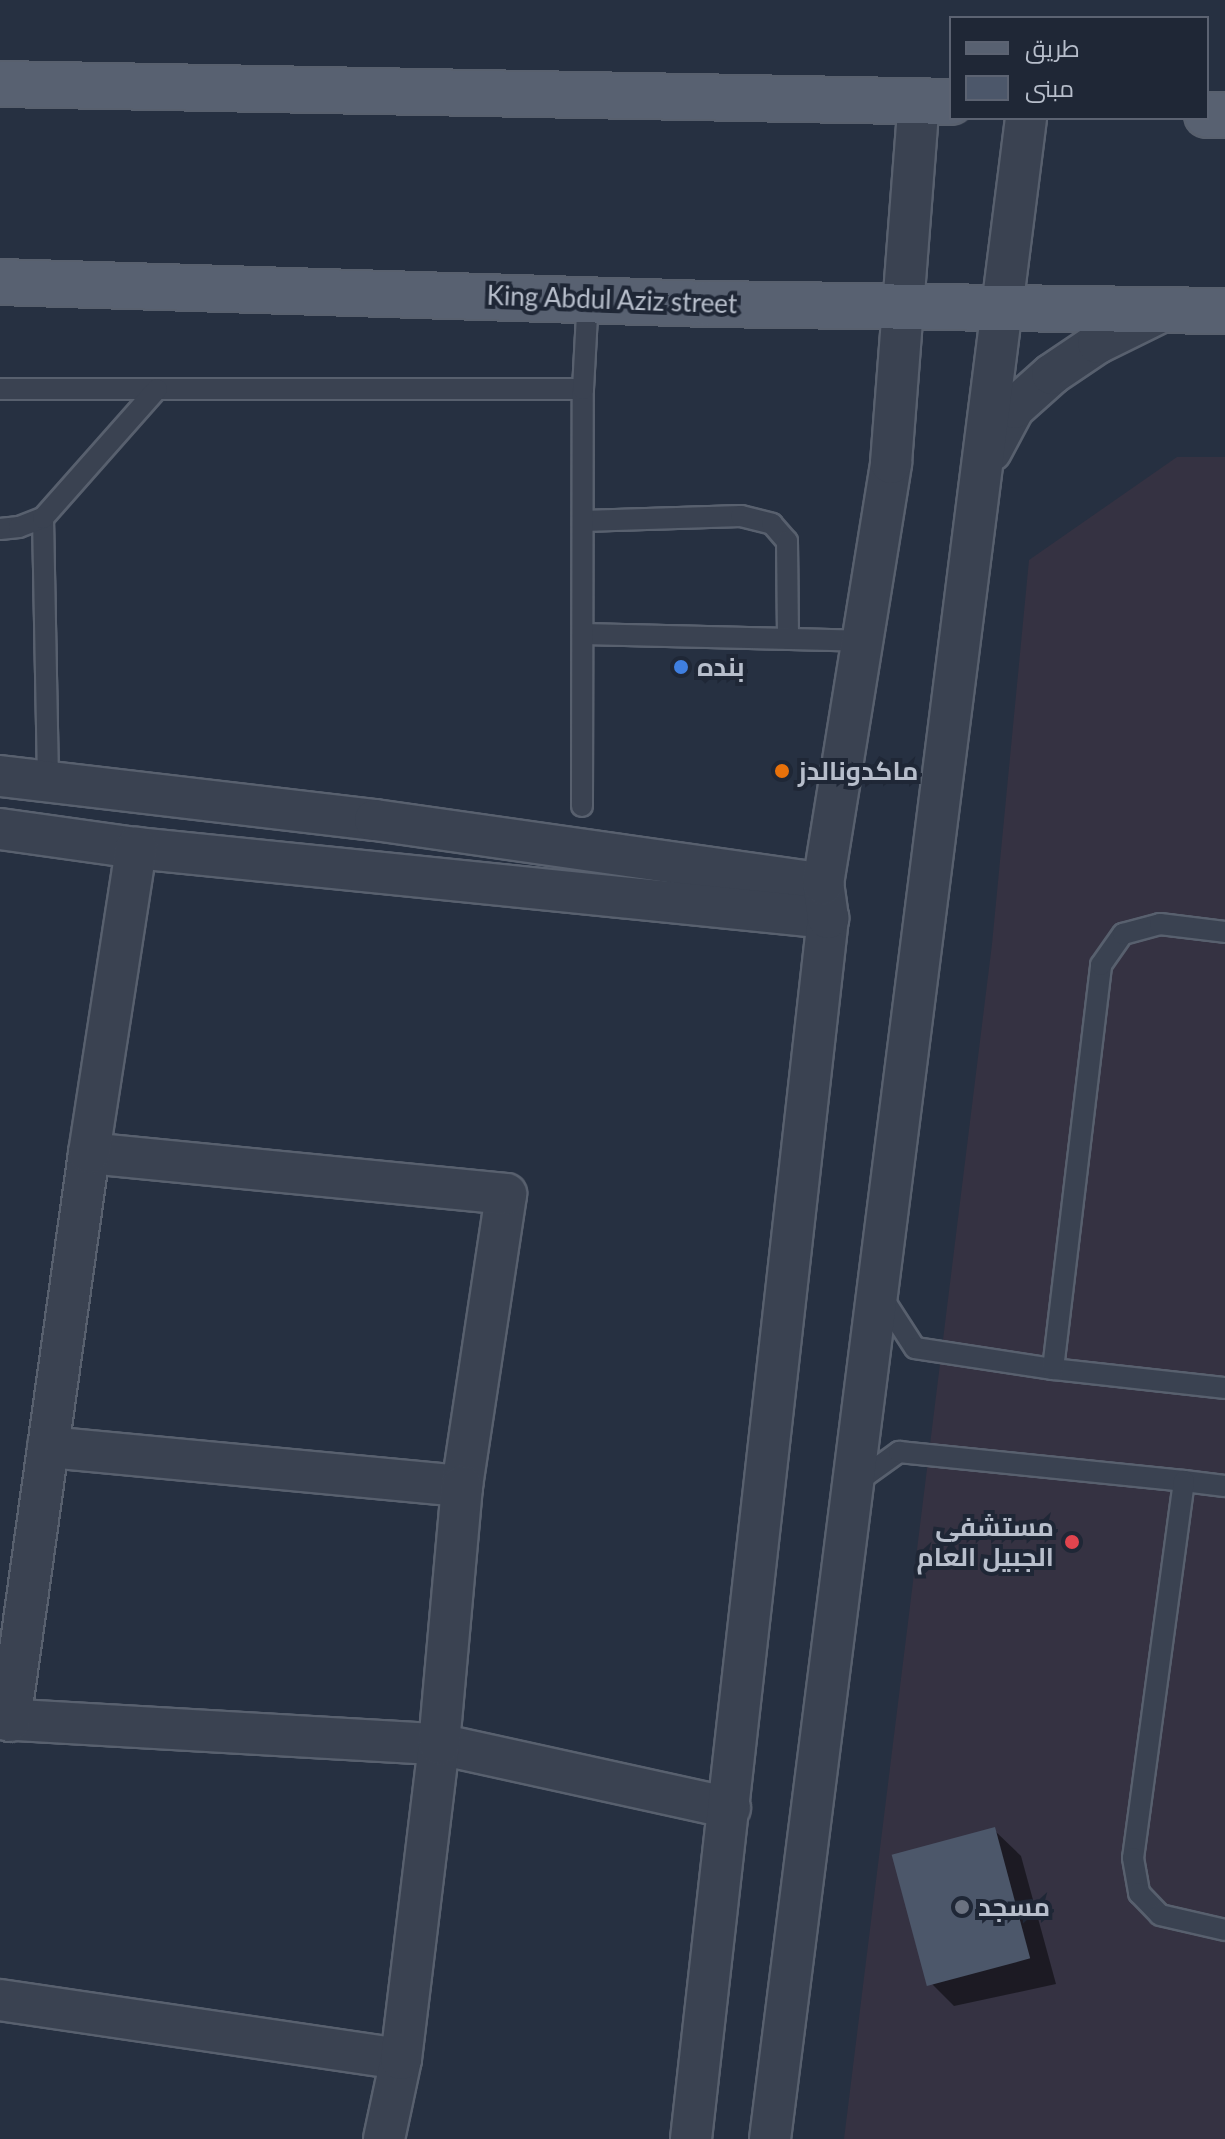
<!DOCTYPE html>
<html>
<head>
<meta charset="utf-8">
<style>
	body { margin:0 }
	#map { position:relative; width:1225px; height:2139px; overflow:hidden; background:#263041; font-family:Lato,Cairo,sans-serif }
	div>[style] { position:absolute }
	.medical>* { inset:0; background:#353242 }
	.shadow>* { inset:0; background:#0007 }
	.building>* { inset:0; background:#4c576a; transform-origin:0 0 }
	.roads { filter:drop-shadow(2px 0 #58606e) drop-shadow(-2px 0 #58606e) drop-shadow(0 2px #58606e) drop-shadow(0 -2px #58606e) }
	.lane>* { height:20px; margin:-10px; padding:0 10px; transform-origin:10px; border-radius:10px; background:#3a4251 }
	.street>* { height:40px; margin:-20px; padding:0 20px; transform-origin:20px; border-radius:20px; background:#3a4251 }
	.primary>* { height:44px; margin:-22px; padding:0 22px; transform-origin:22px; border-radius:22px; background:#586171 }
	.dots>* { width:22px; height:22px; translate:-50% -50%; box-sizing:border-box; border:4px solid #1f2736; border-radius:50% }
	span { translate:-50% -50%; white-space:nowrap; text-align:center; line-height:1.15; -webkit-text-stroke:8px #1f2736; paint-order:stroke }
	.street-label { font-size:26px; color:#b7becb }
	.poi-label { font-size:26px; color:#b7becb; font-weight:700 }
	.left { translate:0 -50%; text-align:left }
	.right { translate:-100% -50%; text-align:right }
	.legend { position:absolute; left:949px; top:16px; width:260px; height:104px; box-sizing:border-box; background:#1f2736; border:2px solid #5c6372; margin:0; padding:10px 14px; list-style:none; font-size:24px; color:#b7becb }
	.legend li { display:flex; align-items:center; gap:16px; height:40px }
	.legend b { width:40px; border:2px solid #5c6372 }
</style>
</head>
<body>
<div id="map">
	<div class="medical">
		<div style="clip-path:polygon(1177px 457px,1225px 457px,1225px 2139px,844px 2139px,992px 944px,1029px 560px)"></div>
	</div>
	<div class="shadow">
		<div style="clip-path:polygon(994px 1830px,1021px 1856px,1056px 1984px,954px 2006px,928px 1980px)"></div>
	</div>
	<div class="building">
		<div style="left:995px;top:1827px;width:136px;height:107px;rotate:75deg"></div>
	</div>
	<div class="roads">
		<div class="lane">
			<div style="left:0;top:389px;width:583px"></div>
			<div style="left:43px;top:518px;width:263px;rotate:88.9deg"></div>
			<div style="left:583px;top:521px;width:158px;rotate:-1.8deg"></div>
			<div style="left:741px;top:516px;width:32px;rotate:14deg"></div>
			<div style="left:772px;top:524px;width:23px;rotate:49deg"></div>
			<div style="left:787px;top:541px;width:98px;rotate:89.4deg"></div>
			<div style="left:0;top:529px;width:19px;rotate:-6deg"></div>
			<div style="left:19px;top:527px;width:26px;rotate:-21deg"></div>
			<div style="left:43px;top:518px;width:172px;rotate:-48.5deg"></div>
			<div style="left:583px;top:634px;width:279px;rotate:1.4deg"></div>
			<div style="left:582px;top:806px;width:417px;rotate:-89.9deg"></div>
			<div style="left:583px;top:389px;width:91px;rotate:-86.9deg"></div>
			<div style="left:880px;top:1294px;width:64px;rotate:57.1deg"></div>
			<div style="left:915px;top:1348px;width:140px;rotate:8.7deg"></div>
			<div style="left:1053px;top:1369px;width:173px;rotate:6.3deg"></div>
			<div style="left:1053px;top:1369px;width:407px;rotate:-83.2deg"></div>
			<div style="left:1101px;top:965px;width:38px;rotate:-55deg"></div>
			<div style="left:1123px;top:934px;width:38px;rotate:-15deg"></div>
			<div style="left:1160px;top:924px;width:65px;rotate:7deg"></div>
			<div style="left:1184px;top:1481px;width:41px;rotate:7deg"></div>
			<div style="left:853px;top:1485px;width:57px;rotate:-35.7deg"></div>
			<div style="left:899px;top:1452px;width:286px;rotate:5.8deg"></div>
			<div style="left:1184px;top:1481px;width:380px;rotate:97.7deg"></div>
			<div style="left:1133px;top:1858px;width:36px;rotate:80deg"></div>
			<div style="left:1139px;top:1893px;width:30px;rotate:46deg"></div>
			<div style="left:1160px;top:1915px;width:67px;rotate:13deg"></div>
		</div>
		<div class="street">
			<div style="left:991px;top:451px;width:49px;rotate:-61.9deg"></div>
			<div style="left:1014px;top:408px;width:51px;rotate:-41.8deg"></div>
			<div style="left:1052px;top:374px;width:55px;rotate:-34deg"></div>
			<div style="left:1098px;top:343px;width:70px;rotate:-26.2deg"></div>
			<div style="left:0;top:776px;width:378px;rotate:6.7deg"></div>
			<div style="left:375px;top:820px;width:453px;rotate:8.1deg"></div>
			<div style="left:0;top:829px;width:137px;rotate:8deg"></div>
			<div style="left:136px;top:848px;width:696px;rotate:5.78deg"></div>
			<div style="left:48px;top:1447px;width:416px;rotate:5.4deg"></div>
			<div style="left:462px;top:1486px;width:295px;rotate:-81.4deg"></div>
			<div style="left:506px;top:1194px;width:419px;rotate:-174.4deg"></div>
			<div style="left:0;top:1719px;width:440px;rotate:3.3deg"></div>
			<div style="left:439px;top:1744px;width:298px;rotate:12.4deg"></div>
			<div style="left:10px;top:1721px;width:573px;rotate:-82.08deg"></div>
			<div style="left:89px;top:1153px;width:309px;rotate:-81.2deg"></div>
			<div style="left:0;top:2000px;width:405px;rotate:8.4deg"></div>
			<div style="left:384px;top:2139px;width:82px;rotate:-78deg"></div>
			<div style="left:401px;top:2059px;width:317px;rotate:-83.1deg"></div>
			<div style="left:439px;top:1744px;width:259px;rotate:-84.9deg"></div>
			<div style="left:691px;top:2139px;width:1229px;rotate:-83.6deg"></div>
			<div style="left:828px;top:918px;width:34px;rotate:-98deg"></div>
			<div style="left:823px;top:884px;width:426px;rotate:-80.8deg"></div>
			<div style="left:891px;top:463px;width:365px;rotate:-85.6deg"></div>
			<div style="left:770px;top:2139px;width:2037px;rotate:-82.78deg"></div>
		</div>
		<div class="primary">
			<div style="left:0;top:84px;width:951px;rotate:1.08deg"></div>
			<div style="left:1207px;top:115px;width:18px"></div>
			<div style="left:0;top:282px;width:709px;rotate:1.78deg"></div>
			<div style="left:709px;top:304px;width:516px;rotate:0.78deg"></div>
		</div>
	</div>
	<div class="dots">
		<div style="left:681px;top:667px;background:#3f7fe0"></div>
		<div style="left:782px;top:771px;background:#e8710a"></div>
		<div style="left:1072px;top:1542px;background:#e0444e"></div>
		<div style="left:962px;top:1907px;background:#6b7280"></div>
	</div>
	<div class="street-label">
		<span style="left:612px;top:300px;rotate:2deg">King Abdul Aziz street</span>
	</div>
	<div class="poi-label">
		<span class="left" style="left:697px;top:667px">بنده</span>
		<span class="left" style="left:798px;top:771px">ماكدونالدز</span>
		<span class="right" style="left:1054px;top:1542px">مستشفى<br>الجبيل العام</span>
		<span class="left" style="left:978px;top:1907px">مسجد</span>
	</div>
	<ul class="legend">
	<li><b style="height:10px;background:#586171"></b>طريق</li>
	<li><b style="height:22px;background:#4c576a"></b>مبنى</li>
	</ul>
</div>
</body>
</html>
